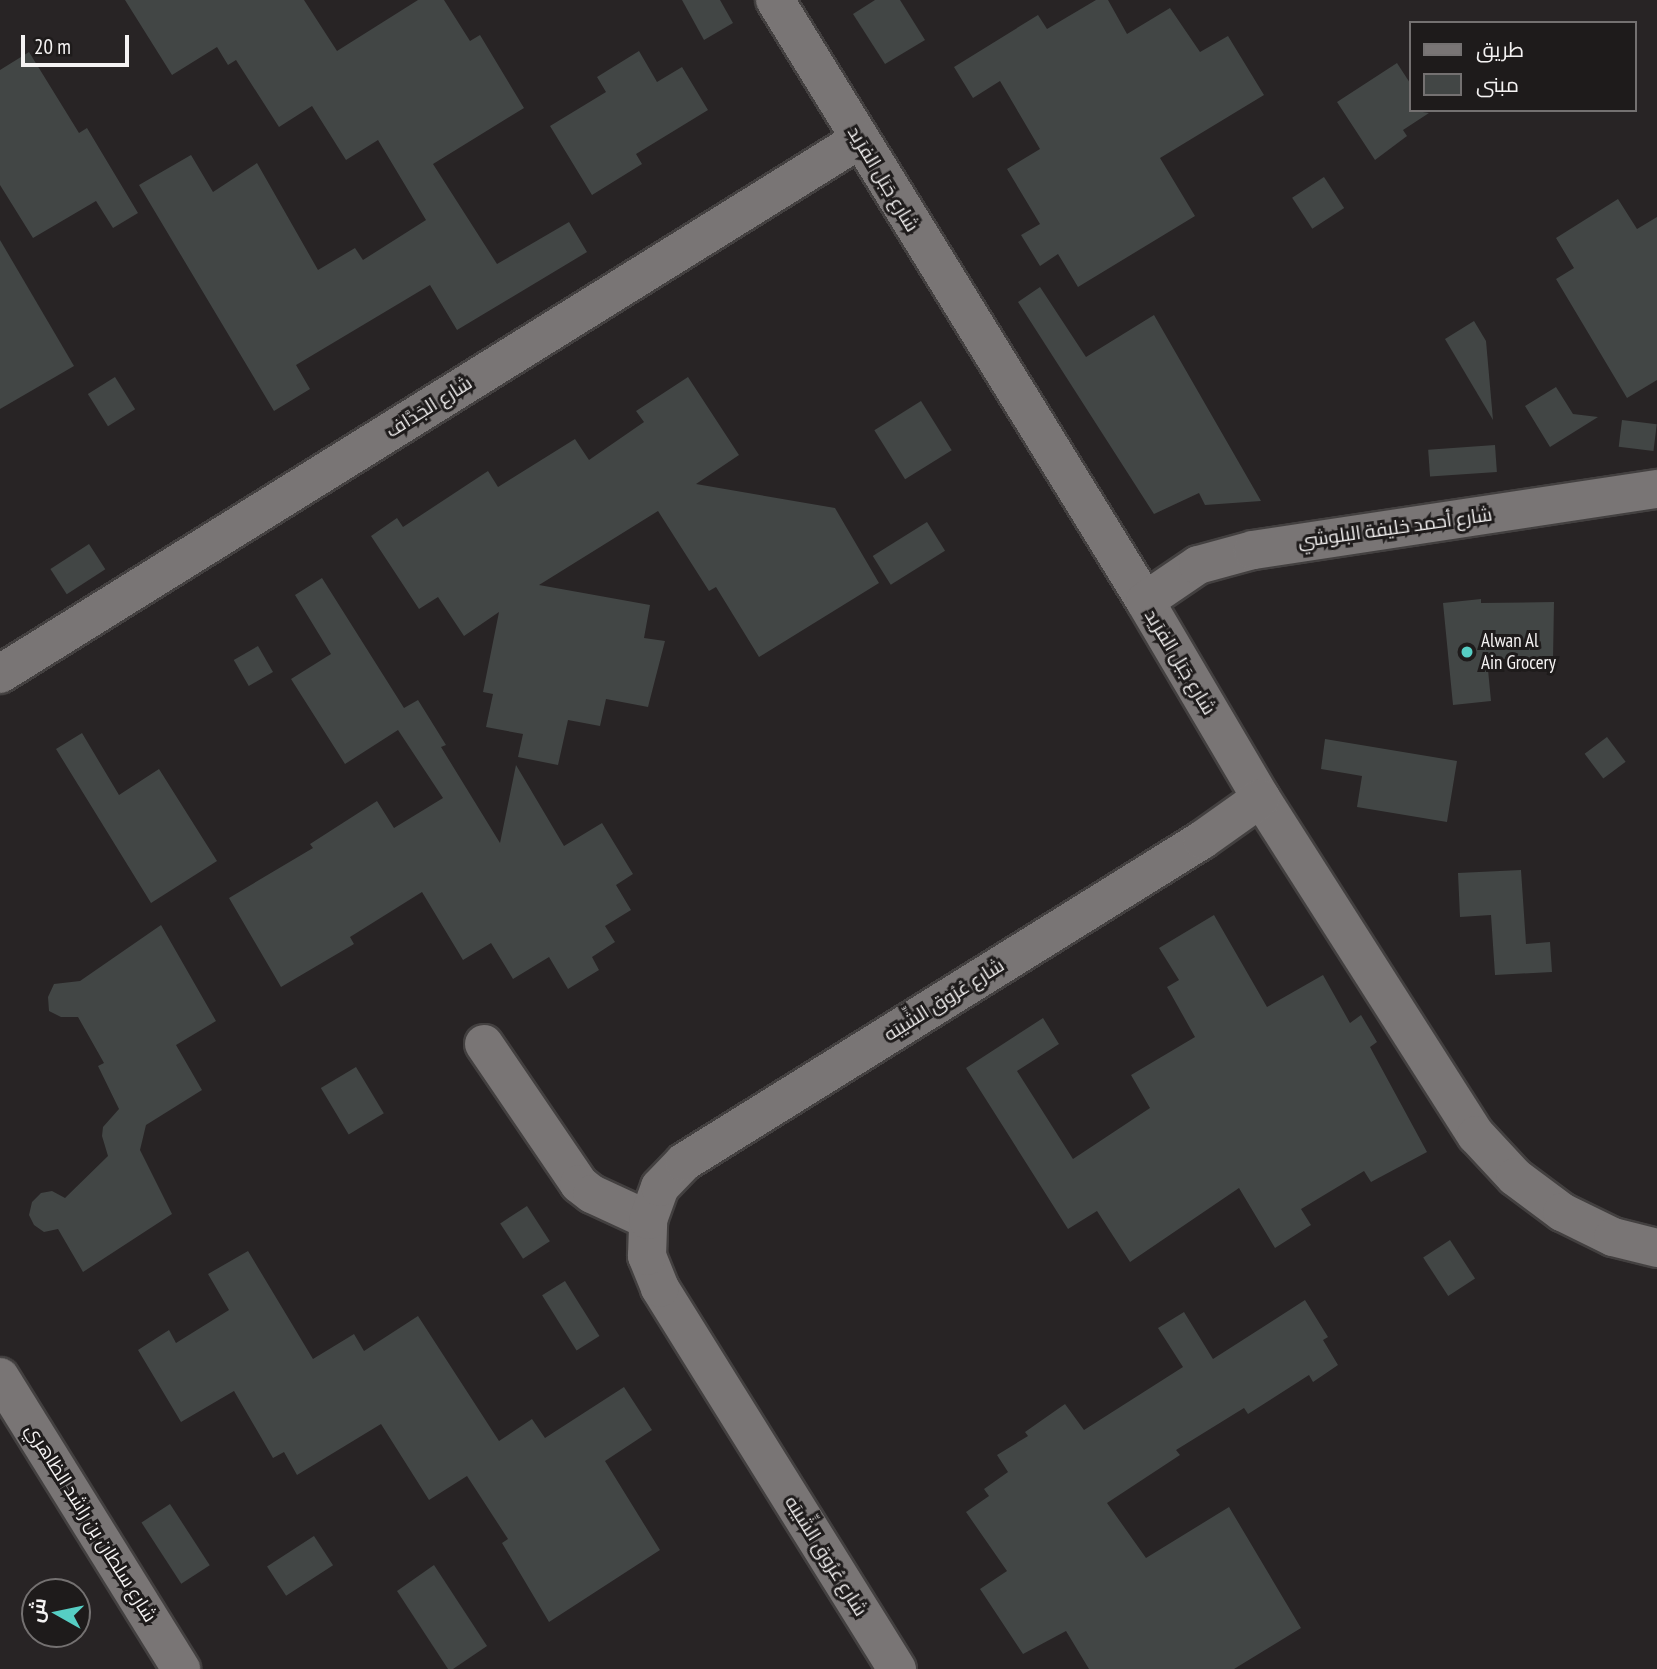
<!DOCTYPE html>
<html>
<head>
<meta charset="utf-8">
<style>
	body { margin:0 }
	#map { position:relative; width:1657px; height:1669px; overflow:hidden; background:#282425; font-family:"PT Sans Narrow",Cairo,sans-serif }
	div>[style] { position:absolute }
	.building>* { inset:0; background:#424645; transform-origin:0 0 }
	.roads { filter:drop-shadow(2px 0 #434040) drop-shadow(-2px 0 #434040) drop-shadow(0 2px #434040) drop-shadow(0 -2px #434040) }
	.minor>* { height:38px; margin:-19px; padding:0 19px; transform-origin:19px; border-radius:19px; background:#797575 }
	.dots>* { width:19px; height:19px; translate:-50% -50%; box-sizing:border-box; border:4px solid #1e1b1b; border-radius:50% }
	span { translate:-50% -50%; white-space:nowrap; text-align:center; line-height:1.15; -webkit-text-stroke:6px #1e1b1b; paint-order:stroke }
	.street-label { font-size:19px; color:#f5f3f3 }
	.poi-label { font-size:19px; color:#f5f3f3 }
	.left { translate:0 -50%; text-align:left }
	.legend { position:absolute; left:1409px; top:21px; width:228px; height:91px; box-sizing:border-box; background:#1e1b1b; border:2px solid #747171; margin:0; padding:9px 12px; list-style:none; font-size:21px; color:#f5f3f3 }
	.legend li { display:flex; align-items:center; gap:14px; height:35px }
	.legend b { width:35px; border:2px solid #747171 }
	.north { position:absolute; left:21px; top:1578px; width:70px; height:70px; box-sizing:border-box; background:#1e1b1b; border:2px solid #747171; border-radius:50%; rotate:279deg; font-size:19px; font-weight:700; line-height:28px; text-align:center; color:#f5f3f3 }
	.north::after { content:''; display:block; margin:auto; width:24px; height:32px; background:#56cec4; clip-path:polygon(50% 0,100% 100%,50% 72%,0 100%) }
	.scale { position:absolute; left:21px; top:35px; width:108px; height:32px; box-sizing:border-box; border:4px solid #f5f3f3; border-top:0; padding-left:9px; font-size:21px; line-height:24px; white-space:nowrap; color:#f5f3f3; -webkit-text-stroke:5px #1e1b1b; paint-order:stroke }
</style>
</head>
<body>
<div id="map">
	<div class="building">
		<div style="clip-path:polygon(125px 0,304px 0,337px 51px,418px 0,444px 0,470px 41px,480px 35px,524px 108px,433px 164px,497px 264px,569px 222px,587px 252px,457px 330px,430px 285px,296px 365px,310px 389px,274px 411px,139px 185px,191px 155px,213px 192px,257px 163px,318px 270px,355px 248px,363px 260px,426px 220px,378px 140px,346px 160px,312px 106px,279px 127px,236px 60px,228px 65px,217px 47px,172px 75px)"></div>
		<div style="clip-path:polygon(682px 0,720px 0,733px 23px,704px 40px)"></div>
		<div style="clip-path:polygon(875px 0,900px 0,925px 40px,885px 64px,853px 14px)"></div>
		<div style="clip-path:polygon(1096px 0,1108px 0,1127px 34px,1170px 8px,1200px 52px,1228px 36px,1264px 95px,1160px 158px,1195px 216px,1078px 287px,1058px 254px,1040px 266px,1021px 235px,1040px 224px,1007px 169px,1040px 149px,1000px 81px,973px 98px,954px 67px,1038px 15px,1047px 29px)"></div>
		<div style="clip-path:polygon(639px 51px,657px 82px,682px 67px,708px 110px,636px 154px,642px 164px,592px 195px,550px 126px,606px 92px,597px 77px)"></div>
		<div style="clip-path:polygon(29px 52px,79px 133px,87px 128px,138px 213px,113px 228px,96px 201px,33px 238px,0 185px,0 70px)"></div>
		<div style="clip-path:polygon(1397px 63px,1410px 83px,1410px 110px,1429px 113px,1403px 130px,1407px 136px,1375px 160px,1337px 102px)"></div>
		<div style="left:1324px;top:177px;width:37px;height:38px;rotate:57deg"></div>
		<div style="clip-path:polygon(1618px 199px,1637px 229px,1657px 217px,1657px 380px,1627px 398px,1556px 279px,1574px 268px,1556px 238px)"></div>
		<div style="clip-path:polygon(0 240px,74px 366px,0 409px)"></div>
		<div style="clip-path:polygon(1040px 287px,1086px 357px,1154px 315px,1261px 501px,1205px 505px,1199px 493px,1154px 514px,1018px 302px)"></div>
		<div style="clip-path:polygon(1474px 321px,1486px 341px,1493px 420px,1445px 339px)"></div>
		<div style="left:115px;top:377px;width:38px;height:32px;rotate:58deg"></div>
		<div style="clip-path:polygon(688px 377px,739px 455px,696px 484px,835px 508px,879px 583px,759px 657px,716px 587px,709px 591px,658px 511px,539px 585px,650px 605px,644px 638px,665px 641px,648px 707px,606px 699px,600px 726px,568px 720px,558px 765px,518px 757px,523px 734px,486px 727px,493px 694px,483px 692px,499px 612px,464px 636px,438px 597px,419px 609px,371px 536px,397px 518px,403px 527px,488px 471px,498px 487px,575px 439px,589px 460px,644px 422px,636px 411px)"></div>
		<div style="clip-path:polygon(1556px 387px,1573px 414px,1598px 417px,1550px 447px,1525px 406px)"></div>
		<div style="left:921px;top:401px;width:58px;height:55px;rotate:58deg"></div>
		<div style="left:1622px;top:420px;width:35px;height:27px;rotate:7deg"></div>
		<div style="left:1495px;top:445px;width:27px;height:67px;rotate:86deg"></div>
		<div style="left:927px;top:522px;width:34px;height:64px;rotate:58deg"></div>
		<div style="left:89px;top:544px;width:30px;height:46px;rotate:57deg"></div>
		<div style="clip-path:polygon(322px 578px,404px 708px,418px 700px,446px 745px,441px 747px,500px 843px,516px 765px,564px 846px,602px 823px,633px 874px,616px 885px,631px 910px,605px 926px,615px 942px,592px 957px,599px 970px,568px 989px,549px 957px,513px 979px,491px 943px,463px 960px,422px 892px,350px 937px,354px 944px,281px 987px,229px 898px,313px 848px,310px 844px,377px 801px,394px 828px,443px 798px,398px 730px,345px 764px,291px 679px,331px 654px,295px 595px)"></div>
		<div style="clip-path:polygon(1481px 599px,1481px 603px,1554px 602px,1553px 659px,1487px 659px,1491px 701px,1453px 705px,1443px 603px)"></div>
		<div style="left:258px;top:646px;width:30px;height:28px;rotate:60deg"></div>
		<div style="clip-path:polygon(82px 733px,119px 795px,159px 769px,217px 861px,151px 903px,56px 749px)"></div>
		<div style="left:1607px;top:737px;width:31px;height:28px;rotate:53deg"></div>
		<div style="clip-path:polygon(1325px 739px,1457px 761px,1447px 822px,1357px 807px,1362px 776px,1321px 769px)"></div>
		<div style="clip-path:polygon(1521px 870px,1526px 944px,1550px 942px,1552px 972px,1495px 975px,1491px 915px,1460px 917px,1458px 873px)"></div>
		<div style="clip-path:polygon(1214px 915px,1267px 1007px,1323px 975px,1350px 1023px,1361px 1015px,1377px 1042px,1370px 1047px,1427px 1152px,1371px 1182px,1364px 1171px,1301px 1209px,1311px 1225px,1275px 1248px,1239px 1188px,1130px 1262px,1097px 1211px,1068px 1229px,966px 1068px,1043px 1018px,1059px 1044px,1017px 1071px,1073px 1159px,1150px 1108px,1131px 1075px,1195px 1037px,1167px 987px,1179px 980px,1159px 948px)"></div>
		<div style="clip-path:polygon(161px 925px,216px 1021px,176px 1045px,202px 1090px,146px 1125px,140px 1150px,172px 1214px,83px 1272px,58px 1229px,44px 1232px,34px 1225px,29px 1215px,32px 1202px,41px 1193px,52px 1191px,65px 1198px,108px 1156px,102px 1136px,103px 1127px,119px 1109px,98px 1066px,104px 1063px,78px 1017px,61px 1017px,49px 1011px,48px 997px,54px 984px,80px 981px)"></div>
		<div style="left:356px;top:1067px;width:54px;height:41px;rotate:59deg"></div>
		<div style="left:527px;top:1206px;width:42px;height:32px;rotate:57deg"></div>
		<div style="left:1450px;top:1240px;width:46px;height:32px;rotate:57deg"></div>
		<div style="clip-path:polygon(248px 1251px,313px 1359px,354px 1334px,364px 1351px,418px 1316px,499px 1441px,532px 1419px,545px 1438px,624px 1387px,652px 1430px,605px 1461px,660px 1550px,549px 1622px,502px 1543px,508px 1539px,467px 1476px,429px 1500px,381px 1424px,297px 1475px,284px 1452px,273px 1458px,234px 1391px,181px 1422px,138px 1350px,169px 1330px,176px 1343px,229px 1310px,208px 1274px)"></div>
		<div style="left:565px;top:1281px;width:65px;height:27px;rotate:58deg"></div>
		<div style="clip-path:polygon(1305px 1300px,1328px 1337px,1323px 1340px,1338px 1365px,1313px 1382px,1309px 1375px,1248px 1414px,1244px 1408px,1176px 1450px,1180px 1455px,1107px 1503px,1146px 1558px,1229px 1507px,1301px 1628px,1234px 1669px,1089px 1669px,1066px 1631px,1023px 1654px,980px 1589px,1007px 1571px,966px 1512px,989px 1496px,984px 1489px,1008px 1472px,997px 1455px,1028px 1436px,1025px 1432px,1065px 1404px,1084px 1430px,1183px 1367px,1158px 1328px,1184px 1312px,1213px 1359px)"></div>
		<div style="left:170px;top:1504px;width:73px;height:34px;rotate:57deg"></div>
		<div style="left:314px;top:1536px;width:35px;height:56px;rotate:57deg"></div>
		<div style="clip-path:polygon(434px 1565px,487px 1646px,453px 1669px,448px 1669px,397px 1591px)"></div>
	</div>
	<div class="roads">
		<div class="minor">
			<div style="left:775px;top:0;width:706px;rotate:58.38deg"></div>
			<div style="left:1145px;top:601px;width:229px;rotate:59.5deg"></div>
			<div style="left:1261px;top:798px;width:400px;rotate:57.5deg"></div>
			<div style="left:1476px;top:1135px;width:57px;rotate:47.1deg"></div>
			<div style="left:1515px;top:1177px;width:59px;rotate:36.7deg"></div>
			<div style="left:1562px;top:1212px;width:57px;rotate:26.1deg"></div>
			<div style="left:1613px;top:1237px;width:45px;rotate:14deg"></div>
			<div style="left:1145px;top:601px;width:64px;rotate:-34.2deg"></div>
			<div style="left:1198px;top:565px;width:57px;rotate:-15.3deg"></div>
			<div style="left:1253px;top:550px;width:409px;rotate:-8.6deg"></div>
			<div style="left:0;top:674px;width:1011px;rotate:-31.87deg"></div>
			<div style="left:484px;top:1044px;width:169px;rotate:55.8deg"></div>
			<div style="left:579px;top:1184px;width:16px;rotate:38deg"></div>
			<div style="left:592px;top:1194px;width:62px;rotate:24.9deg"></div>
			<div style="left:0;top:1377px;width:344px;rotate:58.2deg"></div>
			<div style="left:897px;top:1669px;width:449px;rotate:-121.9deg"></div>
			<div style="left:660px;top:1288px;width:35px;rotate:-112deg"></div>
			<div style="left:647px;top:1256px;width:36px;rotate:-88deg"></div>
			<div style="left:648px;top:1220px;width:35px;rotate:-70deg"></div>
			<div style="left:660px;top:1187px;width:35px;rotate:-46deg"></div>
			<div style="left:684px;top:1162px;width:610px;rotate:-31.87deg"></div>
			<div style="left:1202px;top:840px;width:72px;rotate:-35.4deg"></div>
		</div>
	</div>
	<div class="dots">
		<div style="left:1467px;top:652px;background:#56cec4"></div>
	</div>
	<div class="street-label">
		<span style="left:883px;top:179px;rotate:59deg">شارع جَبَل الفرَيد</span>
		<span style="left:429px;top:407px;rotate:-32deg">شارع الجَدَّاف</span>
		<span style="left:1395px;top:528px;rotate:-8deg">شارع أحمد خليفة البلوشي</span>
		<span style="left:1180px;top:662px;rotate:59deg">شارع جَبَل الفرَيد</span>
		<span style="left:944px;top:1000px;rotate:-32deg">شارع عُرُوق الشِّيبَه</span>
		<span style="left:91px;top:1523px;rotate:58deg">شارع سلطان بن راشد الظاهري</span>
		<span style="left:826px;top:1556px;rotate:58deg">شارع عُرُوق الشِّيبَه</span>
	</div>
	<div class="poi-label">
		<span class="left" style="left:1481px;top:652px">Alwan Al<br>Ain Grocery</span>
	</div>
	<ul class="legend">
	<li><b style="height:9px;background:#797575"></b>طريق</li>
	<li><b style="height:19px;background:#424645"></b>مبنى</li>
	</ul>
	<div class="north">ش</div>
	<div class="scale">20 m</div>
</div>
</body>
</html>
